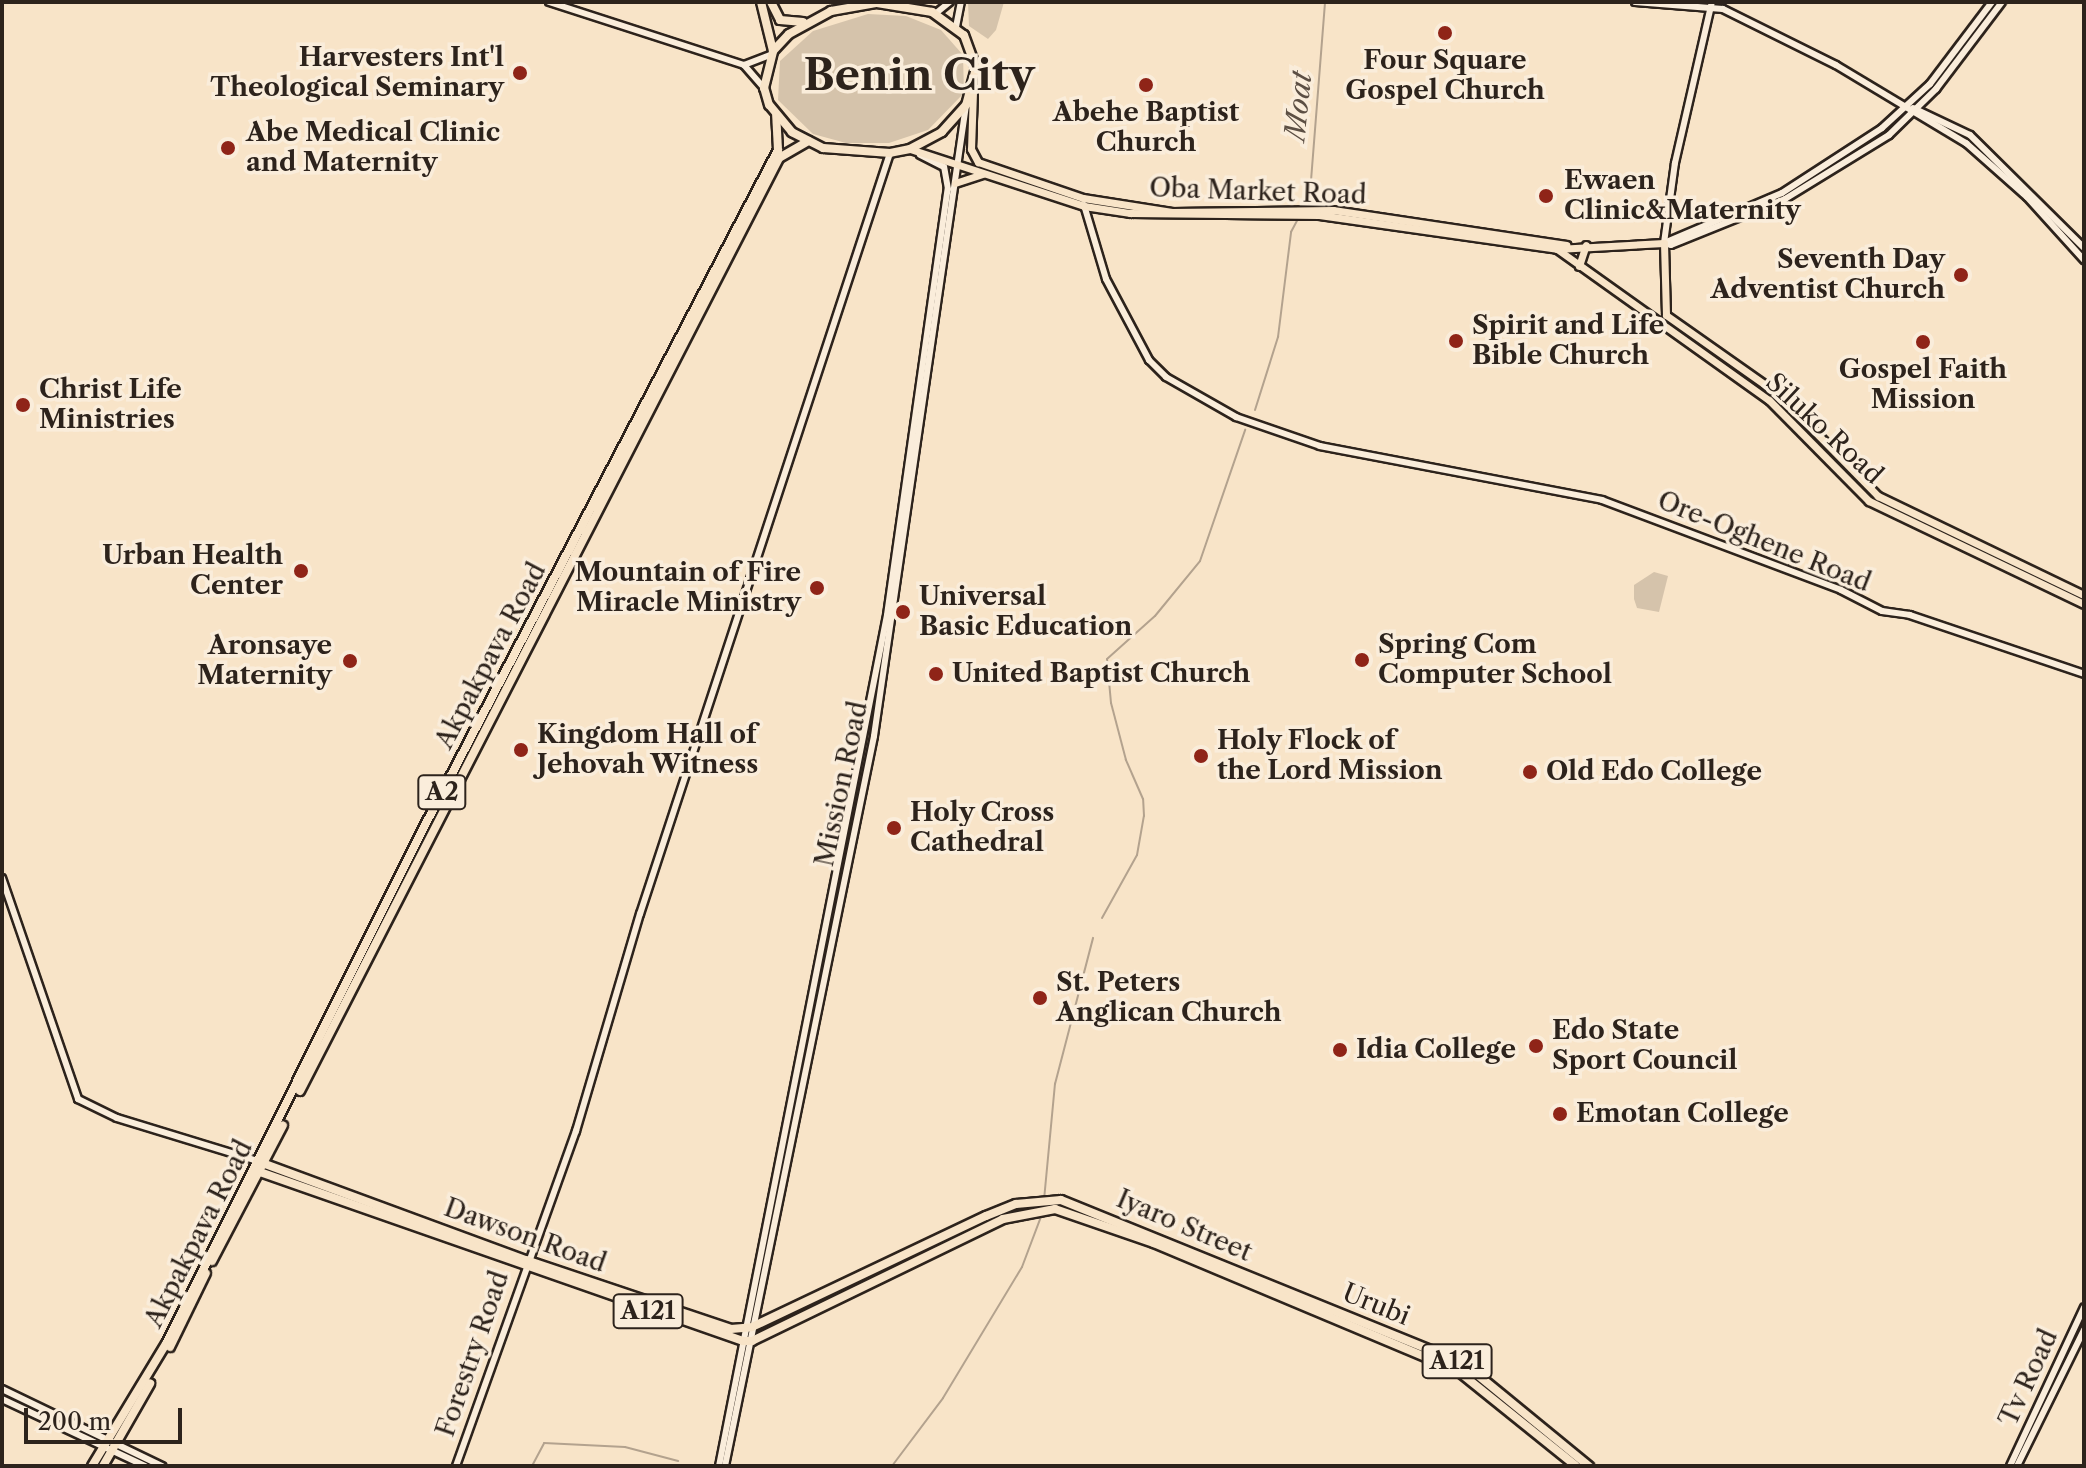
<!DOCTYPE html>
<html>
<head>
<meta charset="utf-8">
<style>
	body { margin:0 }
	#map { position:relative; width:2086px; height:1468px; overflow:hidden; background:#f8e4c8; font-family:"Libre Caslon Text",serif }
	div>[style] { position:absolute }
	.green>* { inset:0; background:#d5c3ab }
	.stream>* { height:2px; margin:-1px; padding:0 1px; transform-origin:1px; border-radius:1px; background:#b3a28e }
	.roads { filter:drop-shadow(2px 0 #2d231c) drop-shadow(-2px 0 #2d231c) drop-shadow(0 2px #2d231c) drop-shadow(0 -2px #2d231c) }
	.secondary>* { height:6px; margin:-3px; padding:0 3px; transform-origin:3px; border-radius:3px; background:#faeddb }
	.primary>* { height:7px; margin:-3.5px; padding:0 3.5px; transform-origin:3.5px; border-radius:3.5px; background:#f8e4c8 }
	.highway>* { height:8px; margin:-4px; padding:0 4px; transform-origin:4px; border-radius:4px; background:#f8e4c8 }
	.dots>* { width:22px; height:22px; translate:-50% -50%; box-sizing:border-box; border:4px solid #faeddb; border-radius:50% }
	span { translate:-50% -50%; white-space:nowrap; text-align:center; line-height:1.15; -webkit-text-stroke:7px #faeddb; paint-order:stroke }
	.shield-label span { padding:2px 6px; background:#faeddb; border:2px solid; border-radius:6px; -webkit-text-stroke-width:0 }
	.shield-label { font-size:24px; color:#2d231c; font-weight:700 }
	.poi-label { font-size:26px; color:#2d231c; font-weight:700 }
	.right { translate:-100% -50%; text-align:right }
	.left { translate:0 -50%; text-align:left }
	.street-label { font-size:26px; color:#2d231c }
	.water-label { font-size:28px; color:#5c4f44; font-style:italic }
	.town-label { font-size:42px; color:#2d231c; font-weight:700 }
	.frame { position:absolute; inset:0; border:4px solid #2d231c; pointer-events:none }
	.scale { position:absolute; left:24px; top:1408px; width:158px; height:36px; box-sizing:border-box; border:4px solid #2d231c; border-top:0; padding-left:10px; font-size:24px; line-height:28px; white-space:nowrap; color:#2d231c; -webkit-text-stroke:6px #faeddb; paint-order:stroke }
</style>
</head>
<body>
<div id="map">
	<div class="green">
		<div style="clip-path:polygon(968px 2px,1004px 2px,996px 30px,988px 39px,969px 26px)"></div>
		<div style="clip-path:polygon(868px 14px,906px 16px,941px 30px,963px 55px,964px 93px,928px 130px,889px 143px,846px 143px,813px 134px,778px 100px,780px 61px,813px 31px)"></div>
		<div style="clip-path:polygon(1654px 572px,1668px 576px,1659px 612px,1637px 608px,1634px 599px,1634px 585px)"></div>
	</div>
	<div class="stream">
		<div style="left:1309px;top:206px;width:205px;rotate:-85.5deg"></div>
		<div style="left:1255px;top:410px;width:77px;rotate:-72.5deg"></div>
		<div style="left:1278px;top:337px;width:106px;rotate:-82.9deg"></div>
		<div style="left:1291px;top:232px;width:17px;rotate:-62deg"></div>
		<div style="left:1102px;top:918px;width:72px;rotate:-60.9deg"></div>
		<div style="left:1137px;top:855px;width:40px;rotate:-80deg"></div>
		<div style="left:1144px;top:816px;width:17px;rotate:-93deg"></div>
		<div style="left:1143px;top:799px;width:43px;rotate:-113.6deg"></div>
		<div style="left:1126px;top:760px;width:59px;rotate:-104.7deg"></div>
		<div style="left:1111px;top:703px;width:44px;rotate:-95.2deg"></div>
		<div style="left:1107px;top:659px;width:64px;rotate:-41.9deg"></div>
		<div style="left:1155px;top:616px;width:71px;rotate:-50.7deg"></div>
		<div style="left:1200px;top:561px;width:139px;rotate:-71deg"></div>
		<div style="left:1044px;top:1200px;width:117px;rotate:-84.6deg"></div>
		<div style="left:1055px;top:1084px;width:151px;rotate:-75.4deg"></div>
		<div style="left:532px;top:1466px;width:26px;rotate:-62deg"></div>
		<div style="left:544px;top:1443px;width:81px;rotate:2.8deg"></div>
		<div style="left:625px;top:1447px;width:55px;rotate:14.8deg"></div>
		<div style="left:892px;top:1466px;width:85px;rotate:-53.1deg"></div>
		<div style="left:943px;top:1398px;width:153px;rotate:-58.9deg"></div>
		<div style="left:1022px;top:1267px;width:57px;rotate:-69.3deg"></div>
	</div>
	<div class="roads">
		<div class="secondary">
			<div style="left:549px;top:2px;width:205px;rotate:17.9deg"></div>
			<div style="left:744px;top:65px;width:30px;rotate:49deg"></div>
			<div style="left:1635px;top:2px;width:88px;rotate:4.5deg"></div>
			<div style="left:1723px;top:9px;width:126px;rotate:26.4deg"></div>
			<div style="left:1836px;top:65px;width:152px;rotate:31deg"></div>
			<div style="left:1966px;top:143px;width:81px;rotate:41.5deg"></div>
			<div style="left:2027px;top:197px;width:85px;rotate:47.9deg"></div>
			<div style="left:935px;top:14px;width:19px;rotate:-39deg"></div>
			<div style="left:956px;top:27px;width:25px;rotate:-79deg"></div>
			<div style="left:744px;top:65px;width:30px;rotate:-21deg"></div>
			<div style="left:1913px;top:108px;width:63px;rotate:25.3deg"></div>
			<div style="left:1970px;top:135px;width:161px;rotate:44.7deg"></div>
			<div style="left:1084px;top:205px;width:77px;rotate:73.4deg"></div>
			<div style="left:1106px;top:279px;width:92px;rotate:62deg"></div>
			<div style="left:1149px;top:360px;width:24px;rotate:45deg"></div>
			<div style="left:1166px;top:377px;width:81px;rotate:29.7deg"></div>
			<div style="left:1236px;top:417px;width:89px;rotate:19deg"></div>
			<div style="left:1320px;top:446px;width:287px;rotate:10.8deg"></div>
			<div style="left:1602px;top:500px;width:255px;rotate:20.6deg"></div>
			<div style="left:1841px;top:590px;width:46px;rotate:27.1deg"></div>
			<div style="left:1882px;top:611px;width:28px;rotate:8deg"></div>
			<div style="left:1910px;top:615px;width:184px;rotate:18.7deg"></div>
			<div style="left:1664px;top:243px;width:7px;rotate:16deg"></div>
			<div style="left:1671px;top:245px;width:123px;rotate:-22deg"></div>
			<div style="left:1785px;top:199px;width:122px;rotate:-31.6deg"></div>
			<div style="left:1889px;top:135px;width:66px;rotate:-44.4deg"></div>
			<div style="left:1936px;top:89px;width:109px;rotate:-52.8deg"></div>
			<div style="left:1664px;top:243px;width:128px;rotate:-23deg"></div>
			<div style="left:1782px;top:193px;width:119px;rotate:-33deg"></div>
			<div style="left:1882px;top:128px;width:65px;rotate:-42.5deg"></div>
			<div style="left:1930px;top:84px;width:103px;rotate:-52.9deg"></div>
			<div style="left:1664px;top:243px;width:81px;rotate:-82.2deg"></div>
			<div style="left:1675px;top:163px;width:165px;rotate:-77.1deg"></div>
			<div style="left:2px;top:878px;width:234px;rotate:71deg"></div>
			<div style="left:78px;top:1099px;width:43px;rotate:26deg"></div>
			<div style="left:117px;top:1118px;width:147px;rotate:17deg"></div>
			<div style="left:2px;top:1389px;width:178px;rotate:25.7deg"></div>
			<div style="left:2px;top:1399px;width:158px;rotate:25.1deg"></div>
			<div style="left:456px;top:1466px;width:356px;rotate:-70.3deg"></div>
			<div style="left:576px;top:1131px;width:226px;rotate:-73.6deg"></div>
			<div style="left:640px;top:914px;width:801px;rotate:-71.81deg"></div>
			<div style="left:719px;top:1466px;width:867px;rotate:-78.83deg"></div>
			<div style="left:887px;top:615px;width:430px;rotate:-81.9deg"></div>
			<div style="left:948px;top:189px;width:22px;rotate:-100deg"></div>
			<div style="left:944px;top:167px;width:27px;rotate:-153deg"></div>
			<div style="left:725px;top:1466px;width:745px;rotate:-78.46deg"></div>
			<div style="left:874px;top:736px;width:638px;rotate:-81.7deg"></div>
			<div style="left:2010px;top:1466px;width:175px;rotate:-65deg"></div>
			<div style="left:2017px;top:1466px;width:152px;rotate:-63.8deg"></div>
		</div>
		<div class="primary">
			<div style="left:973px;top:92px;width:57px;rotate:92deg"></div>
			<div style="left:971px;top:149px;width:15px;rotate:62deg"></div>
			<div style="left:978px;top:162px;width:111px;rotate:18.9deg"></div>
			<div style="left:1083px;top:198px;width:90px;rotate:8.9deg"></div>
			<div style="left:1172px;top:212px;width:161px;rotate:-0.7deg"></div>
			<div style="left:1333px;top:210px;width:236px;rotate:8.5deg"></div>
			<div style="left:910px;top:149px;width:183px;rotate:18.1deg"></div>
			<div style="left:1084px;top:206px;width:47px;rotate:8.7deg"></div>
			<div style="left:1130px;top:213px;width:189px;rotate:0.6deg"></div>
			<div style="left:1319px;top:215px;width:240px;rotate:8.1deg"></div>
			<div style="left:1557px;top:249px;width:107px;rotate:-3.2deg"></div>
			<div style="left:1664px;top:243px;width:72px;rotate:88.4deg"></div>
			<div style="left:1666px;top:315px;width:137px;rotate:35.2deg"></div>
			<div style="left:1778px;top:394px;width:143px;rotate:45.6deg"></div>
			<div style="left:1878px;top:496px;width:229px;rotate:25.7deg"></div>
			<div style="left:955px;top:183px;width:29px;rotate:-18deg"></div>
			<div style="left:1557px;top:249px;width:260px;rotate:35.5deg"></div>
			<div style="left:1769px;top:400px;width:142px;rotate:45.3deg"></div>
			<div style="left:1869px;top:501px;width:238px;rotate:25.6deg"></div>
			<div style="left:1579px;top:266px;width:22px;rotate:-72deg"></div>
		</div>
		<div class="highway">
			<div style="left:761px;top:2px;width:50px;rotate:76.2deg"></div>
			<div style="left:771px;top:2px;width:20px;rotate:63deg"></div>
			<div style="left:780px;top:20px;width:23px;rotate:5deg"></div>
			<div style="left:877px;top:3px;width:56px;rotate:9.3deg"></div>
			<div style="left:932px;top:12px;width:39px;rotate:36deg"></div>
			<div style="left:964px;top:35px;width:35px;rotate:70deg"></div>
			<div style="left:976px;top:68px;width:38px;rotate:105deg"></div>
			<div style="left:966px;top:105px;width:36px;rotate:132deg"></div>
			<div style="left:942px;top:132px;width:36px;rotate:152deg"></div>
			<div style="left:910px;top:149px;width:20px;rotate:169deg"></div>
			<div style="left:890px;top:153px;width:67px;rotate:-175.7deg"></div>
			<div style="left:823px;top:148px;width:35px;rotate:-153deg"></div>
			<div style="left:792px;top:132px;width:35px;rotate:-130deg"></div>
			<div style="left:769px;top:105px;width:18px;rotate:-106deg"></div>
			<div style="left:764px;top:88px;width:38px;rotate:-76deg"></div>
			<div style="left:773px;top:51px;width:23px;rotate:-47deg"></div>
			<div style="left:789px;top:34px;width:48px;rotate:-28.7deg"></div>
			<div style="left:831px;top:11px;width:47px;rotate:-9.9deg"></div>
			<div style="left:300px;top:1091px;width:1049px;rotate:-62.82deg"></div>
			<div style="left:779px;top:158px;width:34px;rotate:-30deg"></div>
			<div style="left:262px;top:1163px;width:281px;rotate:20.2deg"></div>
			<div style="left:526px;top:1260px;width:216px;rotate:18.6deg"></div>
			<div style="left:731px;top:1329px;width:21px;rotate:-5deg"></div>
			<div style="left:752px;top:1327px;width:259px;rotate:-25.4deg"></div>
			<div style="left:986px;top:1216px;width:32px;rotate:-22deg"></div>
			<div style="left:1016px;top:1204px;width:45px;rotate:-5.1deg"></div>
			<div style="left:1061px;top:1200px;width:434px;rotate:22.1deg"></div>
			<div style="left:1463px;top:1363px;width:163px;rotate:39.3deg"></div>
			<div style="left:257px;top:1171px;width:515px;rotate:19.28deg"></div>
			<div style="left:743px;top:1341px;width:9px"></div>
			<div style="left:752px;top:1341px;width:279px;rotate:-25.9deg"></div>
			<div style="left:1003px;top:1219px;width:53px;rotate:-10.9deg"></div>
			<div style="left:1055px;top:1209px;width:105px;rotate:19deg"></div>
			<div style="left:1154px;top:1243px;width:330px;rotate:22.8deg"></div>
			<div style="left:1458px;top:1371px;width:151px;rotate:38.8deg"></div>
			<div style="left:212px;top:1261px;width:153px;rotate:-62.4deg"></div>
			<div style="left:170px;top:1347px;width:82px;rotate:-64.1deg"></div>
			<div style="left:92px;top:1466px;width:143px;rotate:-58.8deg"></div>
			<div style="left:166px;top:1344px;width:576px;rotate:-63.48deg"></div>
			<div style="left:423px;top:829px;width:766px;rotate:-62.4deg"></div>
			<div style="left:778px;top:150px;width:35px;rotate:-93deg"></div>
			<div style="left:103px;top:1466px;width:95px;rotate:-60.2deg"></div>
		</div>
	</div>
	<div class="dots">
		<div style="left:1445px;top:33px;background:#8f2418"></div>
		<div style="left:520px;top:73px;background:#8f2418"></div>
		<div style="left:1146px;top:85px;background:#8f2418"></div>
		<div style="left:228px;top:148px;background:#8f2418"></div>
		<div style="left:1546px;top:196px;background:#8f2418"></div>
		<div style="left:1961px;top:275px;background:#8f2418"></div>
		<div style="left:1456px;top:341px;background:#8f2418"></div>
		<div style="left:1923px;top:342px;background:#8f2418"></div>
		<div style="left:23px;top:405px;background:#8f2418"></div>
		<div style="left:301px;top:571px;background:#8f2418"></div>
		<div style="left:817px;top:588px;background:#8f2418"></div>
		<div style="left:903px;top:612px;background:#8f2418"></div>
		<div style="left:1362px;top:660px;background:#8f2418"></div>
		<div style="left:350px;top:661px;background:#8f2418"></div>
		<div style="left:936px;top:674px;background:#8f2418"></div>
		<div style="left:521px;top:750px;background:#8f2418"></div>
		<div style="left:1201px;top:756px;background:#8f2418"></div>
		<div style="left:1530px;top:772px;background:#8f2418"></div>
		<div style="left:894px;top:828px;background:#8f2418"></div>
		<div style="left:1040px;top:998px;background:#8f2418"></div>
		<div style="left:1536px;top:1046px;background:#8f2418"></div>
		<div style="left:1340px;top:1050px;background:#8f2418"></div>
		<div style="left:1560px;top:1114px;background:#8f2418"></div>
	</div>
	<div class="shield-label">
		<span style="left:442px;top:792px">A2</span>
		<span style="left:648px;top:1311px">A121</span>
		<span style="left:1457px;top:1361px">A121</span>
	</div>
	<div class="poi-label">
		<span class="right" style="left:504px;top:73px">Harvesters Int'l<br>Theological Seminary</span>
		<span style="left:1445px;top:76px">Four Square<br>Gospel Church</span>
		<span style="left:1146px;top:128px">Abehe Baptist<br>Church</span>
		<span class="left" style="left:246px;top:148px">Abe Medical Clinic<br>and Maternity</span>
		<span class="left" style="left:1564px;top:196px">Ewaen<br>Clinic&amp;Maternity</span>
		<span class="right" style="left:1945px;top:275px">Seventh Day<br>Adventist Church</span>
		<span class="left" style="left:1472px;top:341px">Spirit and Life<br>Bible Church</span>
		<span style="left:1923px;top:385px">Gospel Faith<br>Mission</span>
		<span class="left" style="left:39px;top:405px">Christ Life<br>Ministries</span>
		<span class="right" style="left:283px;top:571px">Urban Health<br>Center</span>
		<span class="right" style="left:801px;top:588px">Mountain of Fire<br>Miracle Ministry</span>
		<span class="left" style="left:919px;top:612px">Universal<br>Basic Education</span>
		<span class="left" style="left:1378px;top:660px">Spring Com<br>Computer School</span>
		<span class="right" style="left:332px;top:661px">Aronsaye<br>Maternity</span>
		<span class="left" style="left:952px;top:674px">United Baptist Church</span>
		<span class="left" style="left:537px;top:750px">Kingdom Hall of<br>Jehovah Witness</span>
		<span class="left" style="left:1217px;top:756px">Holy Flock of<br>the Lord Mission</span>
		<span class="left" style="left:1546px;top:772px">Old Edo College</span>
		<span class="left" style="left:910px;top:828px">Holy Cross<br>Cathedral</span>
		<span class="left" style="left:1056px;top:998px">St. Peters<br>Anglican Church</span>
		<span class="left" style="left:1552px;top:1046px">Edo State<br>Sport Council</span>
		<span class="left" style="left:1356px;top:1050px">Idia College</span>
		<span class="left" style="left:1576px;top:1114px">Emotan College</span>
	</div>
	<div class="street-label">
		<span style="left:1258px;top:192px;rotate:2deg">Oba Market Road</span>
		<span style="left:1824px;top:429px;rotate:43deg">Siluko Road</span>
		<span style="left:1764px;top:542px;rotate:22deg">Ore-Oghene Road</span>
		<span style="left:491px;top:656px;rotate:-62deg">Akpakpava Road</span>
		<span style="left:842px;top:784px;rotate:-78deg">Mission Road</span>
		<span style="left:1184px;top:1226px;rotate:23deg">Iyaro Street</span>
		<span style="left:199px;top:1234px;rotate:-63deg">Akpakpava Road</span>
		<span style="left:525px;top:1236px;rotate:20deg">Dawson Road</span>
		<span style="left:1376px;top:1305px;rotate:22deg">Urubi</span>
		<span style="left:473px;top:1354px;rotate:-71deg">Forestry Road</span>
		<span style="left:2029px;top:1378px;rotate:-65deg">Tv Road</span>
	</div>
	<div class="water-label">
		<span style="left:1298px;top:106px;rotate:-84deg">Moat</span>
	</div>
	<div class="town-label">
		<span style="left:919px;top:75px">Benin City</span>
	</div>
	<div class="frame"></div>
	<div class="scale">200 m</div>
</div>
</body>
</html>
